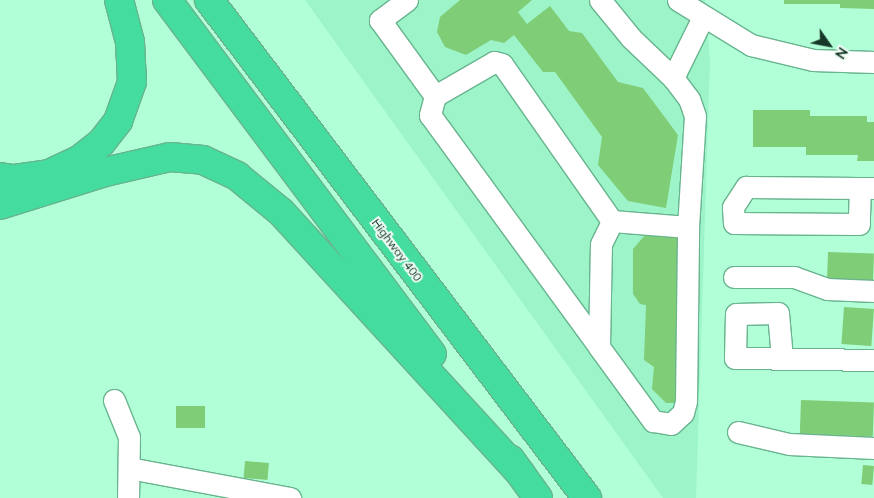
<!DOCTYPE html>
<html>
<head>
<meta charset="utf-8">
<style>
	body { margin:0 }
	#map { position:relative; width:874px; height:498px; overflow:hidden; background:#b1ffd7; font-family:Mulish,sans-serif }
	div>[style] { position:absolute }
	.built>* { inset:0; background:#9cf4c8 }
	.building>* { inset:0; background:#80cd77; transform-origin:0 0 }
	.roads { filter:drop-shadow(1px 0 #68b48f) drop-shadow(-1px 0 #68b48f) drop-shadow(0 1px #68b48f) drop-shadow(0 -1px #68b48f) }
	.minor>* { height:21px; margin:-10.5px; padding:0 10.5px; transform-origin:10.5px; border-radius:10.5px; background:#fff }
	.highway>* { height:28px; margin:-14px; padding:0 14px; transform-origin:14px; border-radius:14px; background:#45dd9f }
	span { translate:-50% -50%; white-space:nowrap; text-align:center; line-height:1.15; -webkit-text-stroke:4px #eefcf4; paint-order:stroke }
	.street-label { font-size:12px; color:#173728 }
	.north { position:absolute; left:804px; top:20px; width:50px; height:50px; -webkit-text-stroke:4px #eefcf4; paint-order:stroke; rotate:123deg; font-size:14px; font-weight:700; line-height:20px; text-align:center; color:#173728 }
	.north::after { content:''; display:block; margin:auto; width:18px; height:22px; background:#173728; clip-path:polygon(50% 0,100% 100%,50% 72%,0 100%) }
</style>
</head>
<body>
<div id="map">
	<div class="built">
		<div style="clip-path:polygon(305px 0,705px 0,710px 61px,696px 498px,663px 498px)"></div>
	</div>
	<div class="building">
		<div style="clip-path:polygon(460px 0,532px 0,518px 12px,527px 24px,550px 6px,569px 31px,582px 33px,618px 82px,643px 88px,678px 135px,666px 208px,628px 201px,598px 165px,602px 137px,555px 72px,543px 72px,514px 35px,504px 43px,491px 40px,466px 55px,445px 47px,437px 32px,440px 17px)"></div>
		<div style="clip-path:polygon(784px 0,874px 0,874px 9px,840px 8px,840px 4px,784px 4px)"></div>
		<div style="clip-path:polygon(753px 110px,810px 110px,810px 116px,867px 116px,867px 122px,874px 122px,874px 161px,857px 161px,858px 155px,806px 155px,806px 147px,753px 147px)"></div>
		<div style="clip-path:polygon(646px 234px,680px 236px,675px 403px,666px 403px,652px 389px,654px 367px,644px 360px,646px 305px,640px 304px,633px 294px,633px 249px)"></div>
		<div style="left:828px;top:252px;width:46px;height:28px;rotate:2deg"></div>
		<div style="left:844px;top:307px;width:30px;height:37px;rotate:4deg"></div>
		<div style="left:801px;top:400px;width:73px;height:34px;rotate:2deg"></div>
		<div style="left:176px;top:406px;width:29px;height:22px"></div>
		<div style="left:245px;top:461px;width:24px;height:17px;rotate:5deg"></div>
		<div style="left:863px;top:465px;width:11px;height:19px;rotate:5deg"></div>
	</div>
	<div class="roads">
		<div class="minor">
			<div style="left:407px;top:0;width:34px;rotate:143deg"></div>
			<div style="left:380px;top:20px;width:94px;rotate:54.1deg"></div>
			<div style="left:435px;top:96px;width:20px;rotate:105deg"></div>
			<div style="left:430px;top:115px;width:287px;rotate:53.9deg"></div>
			<div style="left:599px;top:347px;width:103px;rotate:-88.9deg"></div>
			<div style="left:601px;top:244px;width:25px;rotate:-64deg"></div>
			<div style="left:612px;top:221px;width:76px;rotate:4.5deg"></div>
			<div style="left:688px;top:227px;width:111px;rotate:-86.4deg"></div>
			<div style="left:695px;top:116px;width:18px;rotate:-109deg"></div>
			<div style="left:689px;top:99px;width:26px;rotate:-127deg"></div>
			<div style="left:600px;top:0;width:49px;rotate:50.8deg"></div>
			<div style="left:631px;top:38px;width:58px;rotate:43.6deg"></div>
			<div style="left:673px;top:78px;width:68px;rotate:-63.8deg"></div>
			<div style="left:678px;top:0;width:86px;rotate:31.7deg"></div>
			<div style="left:751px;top:45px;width:64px;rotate:13.6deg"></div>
			<div style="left:813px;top:60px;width:61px;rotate:1.9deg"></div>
			<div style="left:435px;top:96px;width:68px;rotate:-30deg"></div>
			<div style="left:494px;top:62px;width:8px;rotate:14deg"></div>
			<div style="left:502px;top:64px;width:192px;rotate:55deg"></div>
			<div style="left:860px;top:188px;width:36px;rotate:92deg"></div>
			<div style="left:859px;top:224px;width:125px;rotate:-179.5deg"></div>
			<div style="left:734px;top:223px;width:16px;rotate:-94deg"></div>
			<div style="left:733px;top:207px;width:24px;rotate:-57deg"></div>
			<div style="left:746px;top:187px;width:114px;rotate:0.5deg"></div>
			<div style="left:860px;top:188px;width:14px"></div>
			<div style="left:734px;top:277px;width:60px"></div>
			<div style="left:794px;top:277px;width:35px;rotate:20deg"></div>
			<div style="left:827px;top:289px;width:47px;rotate:2.4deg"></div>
			<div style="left:599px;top:347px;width:92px;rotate:53.9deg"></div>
			<div style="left:653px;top:421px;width:18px;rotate:9deg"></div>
			<div style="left:671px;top:424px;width:16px;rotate:-43deg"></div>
			<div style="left:683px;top:413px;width:12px;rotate:-76deg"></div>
			<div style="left:686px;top:401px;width:174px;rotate:-89.3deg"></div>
			<div style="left:782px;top:358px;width:45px;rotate:-95.1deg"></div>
			<div style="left:778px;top:313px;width:42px;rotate:178.6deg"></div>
			<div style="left:736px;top:314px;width:44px;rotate:91.3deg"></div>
			<div style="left:735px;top:358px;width:139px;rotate:0.8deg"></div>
			<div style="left:114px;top:400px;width:40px;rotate:68deg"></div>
			<div style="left:129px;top:437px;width:61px;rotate:90.9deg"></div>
			<div style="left:738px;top:432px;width:52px;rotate:13.2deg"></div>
			<div style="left:789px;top:444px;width:85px;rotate:2.7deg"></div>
			<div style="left:129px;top:468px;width:164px;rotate:10.6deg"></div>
		</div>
		<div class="highway">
			<div style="left:167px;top:0;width:442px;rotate:53.2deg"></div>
			<div style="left:209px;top:0;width:625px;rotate:52.8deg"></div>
			<div style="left:0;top:177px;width:13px;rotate:9deg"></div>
			<div style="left:13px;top:179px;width:36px;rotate:-8deg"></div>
			<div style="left:49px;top:174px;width:33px;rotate:-25deg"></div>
			<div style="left:79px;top:160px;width:28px;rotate:-38deg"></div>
			<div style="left:101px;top:143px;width:28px;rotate:-52deg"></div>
			<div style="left:118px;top:121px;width:41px;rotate:-70.3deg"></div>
			<div style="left:132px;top:82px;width:40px;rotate:-92.9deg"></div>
			<div style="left:130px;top:42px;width:43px;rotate:-104.7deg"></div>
			<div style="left:0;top:205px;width:110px;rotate:-17.4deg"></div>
			<div style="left:105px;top:172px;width:67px;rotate:-13deg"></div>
			<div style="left:170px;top:157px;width:33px;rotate:5deg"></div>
			<div style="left:203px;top:160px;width:38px;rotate:25deg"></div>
			<div style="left:237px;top:176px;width:57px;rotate:39.3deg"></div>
			<div style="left:281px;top:212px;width:355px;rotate:47.5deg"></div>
			<div style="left:510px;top:459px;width:48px;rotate:54.3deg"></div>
		</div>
	</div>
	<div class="street-label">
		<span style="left:397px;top:250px;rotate:53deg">Highway 400</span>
	</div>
	<div class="north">N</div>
</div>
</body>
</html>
